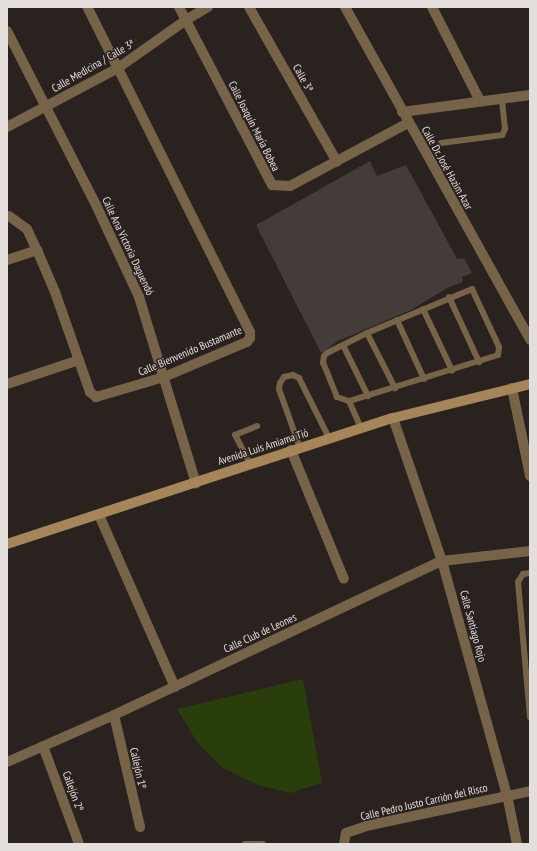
<!DOCTYPE html>
<html>
<head>
<meta charset="utf-8">
<style>
	body { margin:0 }
	#map { position:relative; width:537px; height:851px; overflow:hidden; background:#2a221f; font-family:"PT Sans Narrow",sans-serif }
	div>[style] { position:absolute }
	.green>* { inset:0; background:#293e0a }
	.building>* { inset:0; background:#443c39 }
	.service>* { height:6px; margin:-3px; padding:0 3px; transform-origin:3px; border-radius:3px; background:#776347 }
	.minor>* { height:10px; margin:-5px; padding:0 5px; transform-origin:5px; border-radius:5px; background:#776347 }
	.secondary>* { height:10px; margin:-5px; padding:0 5px; transform-origin:5px; border-radius:5px; background:#a68659 }
	span { translate:-50% -50%; white-space:nowrap; text-align:center; line-height:1.15; -webkit-text-stroke:3px #2a221f; paint-order:stroke }
	.street-label { font-size:11px; color:#e4dfdd }
	.frame { position:absolute; inset:0; border:8px solid #e4dfdd; pointer-events:none }
</style>
</head>
<body>
<div id="map">
	<div class="green">
		<div style="clip-path:polygon(303px 679px,322px 783px,290px 793px,258px 785px,223px 768px,199px 745px,177px 709px)"></div>
	</div>
	<div class="building">
		<div style="clip-path:polygon(370px 161px,377px 176px,406px 165px,457px 259px,464px 258px,472px 273px,462px 277px,463px 282px,447px 288px,411px 310px,338px 341px,321px 353px,256px 225px)"></div>
	</div>
	<div class="service">
		<div style="left:441px;top:143px;width:62px;rotate:-7.5deg"></div>
		<div style="left:502px;top:135px;width:7px;rotate:-63deg"></div>
		<div style="left:505px;top:129px;width:30px;rotate:-96deg"></div>
		<div style="left:472px;top:289px;width:64px;rotate:65deg"></div>
		<div style="left:499px;top:347px;width:8px;rotate:97deg"></div>
		<div style="left:498px;top:355px;width:156px;rotate:162.8deg"></div>
		<div style="left:349px;top:401px;width:13px;rotate:-162deg"></div>
		<div style="left:337px;top:397px;width:37px;rotate:-112deg"></div>
		<div style="left:323px;top:363px;width:7px;rotate:-82deg"></div>
		<div style="left:324px;top:356px;width:4px;rotate:-45deg"></div>
		<div style="left:327px;top:353px;width:45px;rotate:-26.6deg"></div>
		<div style="left:367px;top:333px;width:114px;rotate:-22.7deg"></div>
		<div style="left:449px;top:297px;width:72px;rotate:65.2deg"></div>
		<div style="left:423px;top:309px;width:68px;rotate:64.6deg"></div>
		<div style="left:397px;top:320px;width:65px;rotate:65.4deg"></div>
		<div style="left:367px;top:333px;width:62px;rotate:63deg"></div>
		<div style="left:343px;top:345px;width:57px;rotate:63.9deg"></div>
		<div style="left:349px;top:401px;width:30px;rotate:66deg"></div>
		<div style="left:300px;top:448px;width:63px;rotate:-109.6deg"></div>
		<div style="left:279px;top:389px;width:6px;rotate:-81deg"></div>
		<div style="left:280px;top:383px;width:7px;rotate:-56deg"></div>
		<div style="left:284px;top:377px;width:9px;rotate:-13deg"></div>
		<div style="left:293px;top:375px;width:7px;rotate:27deg"></div>
		<div style="left:299px;top:378px;width:67px;rotate:63.4deg"></div>
		<div style="left:250px;top:464px;width:33px;rotate:-117deg"></div>
		<div style="left:235px;top:435px;width:24px;rotate:-22deg"></div>
		<div style="left:530px;top:573px;width:7px;rotate:172deg"></div>
		<div style="left:523px;top:574px;width:9px;rotate:122deg"></div>
		<div style="left:518px;top:582px;width:136px;rotate:84.9deg"></div>
		<div style="left:245px;top:844px;width:18px"></div>
	</div>
	<div class="minor">
		<div style="left:179px;top:7px;width:201px;rotate:62.4deg"></div>
		<div style="left:272px;top:185px;width:18px;rotate:3deg"></div>
		<div style="left:290px;top:186px;width:134px;rotate:-28.1deg"></div>
		<div style="left:249px;top:7px;width:178px;rotate:60.4deg"></div>
		<div style="left:345px;top:7px;width:381px;rotate:60.9deg"></div>
		<div style="left:432px;top:7px;width:106px;rotate:62.9deg"></div>
		<div style="left:7px;top:31px;width:195px;rotate:62.9deg"></div>
		<div style="left:96px;top:205px;width:102px;rotate:64.9deg"></div>
		<div style="left:139px;top:297px;width:195px;rotate:73deg"></div>
		<div style="left:402px;top:112px;width:129px;rotate:-7.6deg"></div>
		<div style="left:7px;top:127px;width:126px;rotate:-28deg"></div>
		<div style="left:118px;top:68px;width:83px;rotate:-35.2deg"></div>
		<div style="left:186px;top:20px;width:26px;rotate:-31deg"></div>
		<div style="left:9px;top:216px;width:22px;rotate:36deg"></div>
		<div style="left:27px;top:229px;width:23px;rotate:65deg"></div>
		<div style="left:37px;top:250px;width:46px;rotate:66.8deg"></div>
		<div style="left:55px;top:292px;width:106px;rotate:70.7deg"></div>
		<div style="left:90px;top:392px;width:8px;rotate:40deg"></div>
		<div style="left:96px;top:397px;width:71px;rotate:-16.4deg"></div>
		<div style="left:164px;top:377px;width:90px;rotate:-22.9deg"></div>
		<div style="left:247px;top:342px;width:5px;rotate:-53deg"></div>
		<div style="left:250px;top:338px;width:6px;rotate:-90deg"></div>
		<div style="left:250px;top:332px;width:364px;rotate:-116.6deg"></div>
		<div style="left:7px;top:260px;width:32px;rotate:-18deg"></div>
		<div style="left:7px;top:384px;width:76px;rotate:-18.4deg"></div>
		<div style="left:512px;top:388px;width:90px;rotate:78.4deg"></div>
		<div style="left:393px;top:418px;width:151px;rotate:71.1deg"></div>
		<div style="left:442px;top:561px;width:243px;rotate:74.5deg"></div>
		<div style="left:507px;top:795px;width:50px;rotate:78.5deg"></div>
		<div style="left:291px;top:450px;width:139px;rotate:67.7deg"></div>
		<div style="left:99px;top:515px;width:188px;rotate:66.2deg"></div>
		<div style="left:114px;top:715px;width:115px;rotate:76.9deg"></div>
		<div style="left:43px;top:746px;width:104px;rotate:69.8deg"></div>
		<div style="left:7px;top:762px;width:117px;rotate:-23.7deg"></div>
		<div style="left:114px;top:715px;width:362px;rotate:-25.2deg"></div>
		<div style="left:442px;top:561px;width:89px;rotate:-6.5deg"></div>
		<div style="left:344px;top:844px;width:11px;rotate:-80deg"></div>
		<div style="left:346px;top:833px;width:21px;rotate:-19deg"></div>
		<div style="left:366px;top:826px;width:168px;rotate:-12deg"></div>
	</div>
	<div class="secondary">
		<div style="left:7px;top:544px;width:406px;rotate:-18.1deg"></div>
		<div style="left:393px;top:418px;width:141px;rotate:-13.9deg"></div>
	</div>
	<div class="street-label">
		<span style="left:93px;top:66px;rotate:-30deg">Calle Medicina / Calle 3ª</span>
		<span style="left:303px;top:78px;rotate:61deg">Calle 3ª</span>
		<span style="left:254px;top:126px;rotate:63deg">Calle Joaquín María Bobea</span>
		<span style="left:447px;top:168px;rotate:61deg">Calle Dr. José Hazim Azar</span>
		<span style="left:128px;top:246px;rotate:65deg">Calle Ana Victoria Daguendó</span>
		<span style="left:190px;top:351px;rotate:-23deg">Calle Bienvenido Bustamante</span>
		<span style="left:263px;top:447px;rotate:-18deg">Avenida Luis Amiama Tió</span>
		<span style="left:473px;top:626px;rotate:75deg">Calle Santiago Rojo</span>
		<span style="left:260px;top:633px;rotate:-25deg">Calle Club de Leones</span>
		<span style="left:138px;top:768px;rotate:77deg">Callejón 1º</span>
		<span style="left:73px;top:791px;rotate:70deg">Callejón 2º</span>
		<span style="left:424px;top:802px;rotate:-13deg">Calle Pedro Justo Carrión del Risco</span>
	</div>
	<div class="frame"></div>
</div>
</body>
</html>
